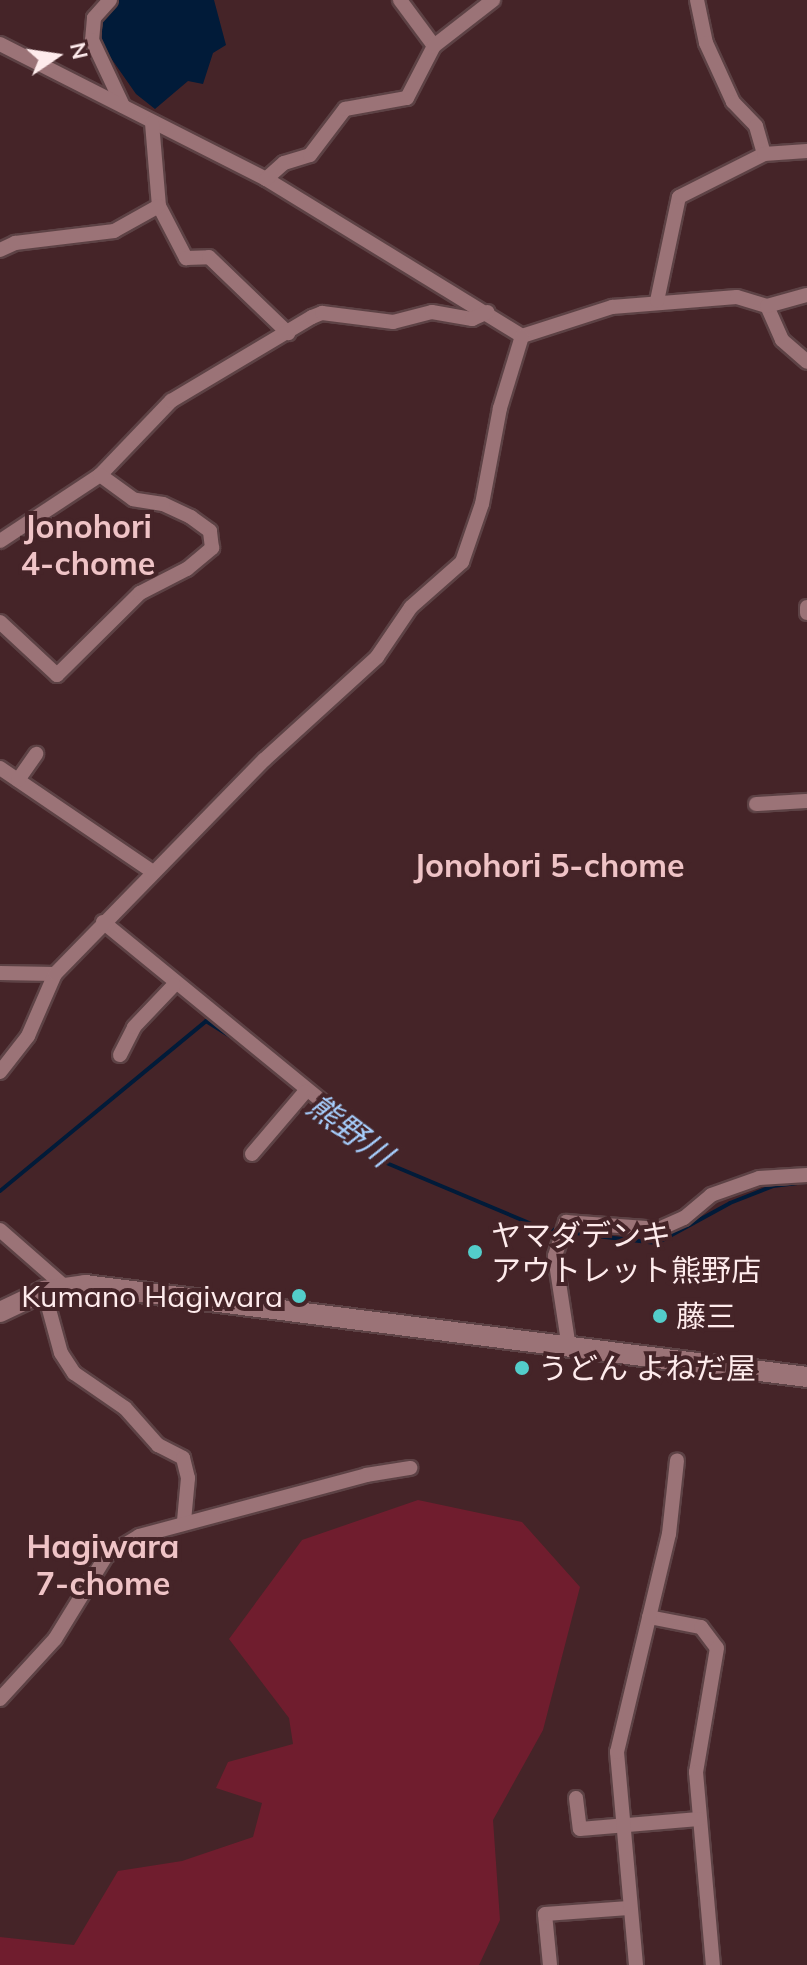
<!DOCTYPE html>
<html>
<head>
<meta charset="utf-8">
<style>
	body { margin:0 }
	#map { position:relative; width:807px; height:1965px; overflow:hidden; background:#452428; font-family:Mulish,"Noto Sans JP",sans-serif }
	div>[style] { position:absolute }
	.green>* { inset:0; background:#701d2e }
	.water>* { inset:0; background:#011b39 }
	.stream>* { height:4px; margin:-2px; padding:0 2px; transform-origin:2px; border-radius:2px; background:#011b39 }
	.roads { filter:drop-shadow(2px 0 #5d4245) drop-shadow(-2px 0 #5d4245) drop-shadow(0 2px #5d4245) drop-shadow(0 -2px #5d4245) }
	.street>* { height:14px; margin:-7px; padding:0 7px; transform-origin:7px; border-radius:7px; background:#9b7377 }
	.secondary>* { height:20px; margin:-10px; padding:0 10px; transform-origin:10px; border-radius:10px; background:#9b7377 }
	.dots>* { width:22px; height:22px; translate:-50% -50%; box-sizing:border-box; border:4px solid #452428; border-radius:50% }
	span { translate:-50% -50%; white-space:nowrap; text-align:center; line-height:1.15; -webkit-text-stroke:8px #452428; paint-order:stroke }
	.poi-label { font-size:30px; color:#feebec }
	.left { translate:0 -50%; text-align:left }
	.right { translate:-100% -50%; text-align:right }
	.neighbourhood-label { font-size:32px; color:#efc3c6; font-weight:700 }
	.water-label { font-size:32px; color:#a6cdfc; font-style:italic }
	.north { position:absolute; left:16px; top:16px; width:80px; height:80px; -webkit-text-stroke:6px #452428; paint-order:stroke; rotate:77deg; font-size:22px; font-weight:700; line-height:32px; text-align:center; color:#feebec }
	.north::after { content:''; display:block; margin:auto; width:28px; height:36px; background:#feebec; clip-path:polygon(50% 0,100% 100%,50% 72%,0 100%) }
</style>
</head>
<body>
<div id="map">
	<div class="green">
		<div style="clip-path:polygon(418px 1500px,522px 1522px,580px 1587px,543px 1730px,493px 1820px,500px 1920px,479px 1965px,0 1965px,0 1937px,74px 1945px,118px 1871px,182px 1861px,253px 1837px,262px 1803px,216px 1788px,228px 1762px,293px 1744px,289px 1718px,229px 1639px,302px 1540px)"></div>
	</div>
	<div class="water">
		<div style="clip-path:polygon(119px 0,214px 0,226px 45px,213px 53px,203px 84px,188px 81px,155px 109px,136px 94px,99px 41px,103px 16px)"></div>
	</div>
	<div class="stream">
		<div style="left:307px;top:1098px;width:93px;rotate:41.1deg"></div>
		<div style="left:377px;top:1159px;width:173px;rotate:22.8deg"></div>
		<div style="left:536px;top:1226px;width:53px;rotate:9.8deg"></div>
		<div style="left:588px;top:1235px;width:69px;rotate:6.6deg"></div>
		<div style="left:657px;top:1243px;width:83px;rotate:-28.7deg"></div>
		<div style="left:730px;top:1203px;width:46px;rotate:-21.6deg"></div>
		<div style="left:773px;top:1186px;width:33px;rotate:-7deg"></div>
		<div style="left:0;top:1191px;width:267px;rotate:-39.5deg"></div>
		<div style="left:206px;top:1021px;width:34px;rotate:32deg"></div>
	</div>
	<div class="roads">
		<div class="street">
			<div style="left:110px;top:0;width:24px;rotate:132deg"></div>
			<div style="left:94px;top:18px;width:22px;rotate:95deg"></div>
			<div style="left:92px;top:40px;width:73px;rotate:64.8deg"></div>
			<div style="left:400px;top:0;width:57px;rotate:53.5deg"></div>
			<div style="left:697px;top:0;width:44px;rotate:78.2deg"></div>
			<div style="left:706px;top:43px;width:65px;rotate:65.4deg"></div>
			<div style="left:733px;top:102px;width:33px;rotate:46deg"></div>
			<div style="left:756px;top:126px;width:29px;rotate:74deg"></div>
			<div style="left:0;top:44px;width:298px;rotate:26.9deg"></div>
			<div style="left:266px;top:179px;width:300px;rotate:31.5deg"></div>
			<div style="left:522px;top:336px;width:95px;rotate:-17.9deg"></div>
			<div style="left:612px;top:307px;width:125px;rotate:-4.6deg"></div>
			<div style="left:737px;top:297px;width:31px;rotate:17deg"></div>
			<div style="left:767px;top:306px;width:37px;rotate:66deg"></div>
			<div style="left:782px;top:340px;width:33px;rotate:41deg"></div>
			<div style="left:152px;top:123px;width:83px;rotate:85.2deg"></div>
			<div style="left:159px;top:206px;width:59px;rotate:62.6deg"></div>
			<div style="left:186px;top:258px;width:23px;rotate:-2deg"></div>
			<div style="left:209px;top:257px;width:110px;rotate:43.9deg"></div>
			<div style="left:266px;top:179px;width:24px;rotate:-42deg"></div>
			<div style="left:284px;top:163px;width:27px;rotate:-17deg"></div>
			<div style="left:310px;top:155px;width:58px;rotate:-52.7deg"></div>
			<div style="left:345px;top:109px;width:63px;rotate:-10.1deg"></div>
			<div style="left:407px;top:98px;width:59px;rotate:-62.6deg"></div>
			<div style="left:434px;top:46px;width:75px;rotate:-37.9deg"></div>
			<div style="left:0;top:250px;width:17px;rotate:-25deg"></div>
			<div style="left:15px;top:243px;width:100px;rotate:-6.9deg"></div>
			<div style="left:114px;top:231px;width:51px;rotate:-29.1deg"></div>
			<div style="left:657px;top:301px;width:106px;rotate:-78.1deg"></div>
			<div style="left:679px;top:197px;width:95px;rotate:-26.8deg"></div>
			<div style="left:764px;top:154px;width:43px;rotate:-4deg"></div>
			<div style="left:767px;top:306px;width:41px;rotate:-15.4deg"></div>
			<div style="left:0;top:541px;width:120px;rotate:-33.4deg"></div>
			<div style="left:100px;top:475px;width:103px;rotate:-46.2deg"></div>
			<div style="left:171px;top:401px;width:164px;rotate:-30.8deg"></div>
			<div style="left:312px;top:317px;width:11px;rotate:-22deg"></div>
			<div style="left:322px;top:313px;width:72px;rotate:7.2deg"></div>
			<div style="left:393px;top:322px;width:40px;rotate:-14.4deg"></div>
			<div style="left:432px;top:312px;width:41px;rotate:9.9deg"></div>
			<div style="left:472px;top:319px;width:17px;rotate:-24deg"></div>
			<div style="left:807px;top:607px;width:6px;rotate:90deg"></div>
			<div style="left:0;top:622px;width:78px;rotate:42.9deg"></div>
			<div style="left:57px;top:675px;width:117px;rotate:-44.7deg"></div>
			<div style="left:140px;top:593px;width:53px;rotate:-27.1deg"></div>
			<div style="left:187px;top:569px;width:33px;rotate:-40deg"></div>
			<div style="left:212px;top:548px;width:17px;rotate:-97deg"></div>
			<div style="left:210px;top:531px;width:24px;rotate:-144deg"></div>
			<div style="left:191px;top:517px;width:31px;rotate:-155deg"></div>
			<div style="left:163px;top:504px;width:30px;rotate:-171deg"></div>
			<div style="left:133px;top:499px;width:41px;rotate:-144deg"></div>
			<div style="left:0;top:768px;width:185px;rotate:34.2deg"></div>
			<div style="left:18px;top:780px;width:32px;rotate:-55deg"></div>
			<div style="left:756px;top:804px;width:51px;rotate:-3.4deg"></div>
			<div style="left:103px;top:922px;width:357px;rotate:39.3deg"></div>
			<div style="left:0;top:973px;width:55px;rotate:1deg"></div>
			<div style="left:120px;top:1055px;width:31px;rotate:-63deg"></div>
			<div style="left:134px;top:1027px;width:58px;rotate:-46.4deg"></div>
			<div style="left:0;top:1072px;width:46px;rotate:-52.1deg"></div>
			<div style="left:28px;top:1036px;width:68px;rotate:-66.5deg"></div>
			<div style="left:55px;top:974px;width:299px;rotate:-45.7deg"></div>
			<div style="left:264px;top:760px;width:153px;rotate:-42.3deg"></div>
			<div style="left:377px;top:657px;width:60px;rotate:-55.8deg"></div>
			<div style="left:411px;top:607px;width:68px;rotate:-41.4deg"></div>
			<div style="left:462px;top:562px;width:61px;rotate:-71deg"></div>
			<div style="left:482px;top:504px;width:98px;rotate:-79.4deg"></div>
			<div style="left:500px;top:408px;width:75px;rotate:-73deg"></div>
			<div style="left:252px;top:1154px;width:82px;rotate:-49.5deg"></div>
			<div style="left:0;top:1230px;width:85px;rotate:41.2deg"></div>
			<div style="left:44px;top:1291px;width:64px;rotate:74.7deg"></div>
			<div style="left:61px;top:1353px;width:24px;rotate:57deg"></div>
			<div style="left:74px;top:1373px;width:62px;rotate:34.5deg"></div>
			<div style="left:125px;top:1408px;width:50px;rotate:48.3deg"></div>
			<div style="left:158px;top:1445px;width:28px;rotate:27deg"></div>
			<div style="left:183px;top:1458px;width:21px;rotate:76deg"></div>
			<div style="left:188px;top:1478px;width:43px;rotate:95.3deg"></div>
			<div style="left:569px;top:1348px;width:93px;rotate:-98.7deg"></div>
			<div style="left:555px;top:1256px;width:36px;rotate:-72deg"></div>
			<div style="left:566px;top:1222px;width:93px;rotate:4.3deg"></div>
			<div style="left:659px;top:1229px;width:27px;rotate:-24deg"></div>
			<div style="left:684px;top:1218px;width:35px;rotate:-40deg"></div>
			<div style="left:711px;top:1195px;width:51px;rotate:-19.5deg"></div>
			<div style="left:759px;top:1178px;width:48px;rotate:-3.6deg"></div>
			<div style="left:649px;top:1617px;width:53px;rotate:10.9deg"></div>
			<div style="left:701px;top:1627px;width:26px;rotate:53deg"></div>
			<div style="left:717px;top:1648px;width:126px;rotate:99.6deg"></div>
			<div style="left:696px;top:1772px;width:194px;rotate:85deg"></div>
			<div style="left:0;top:1699px;width:81px;rotate:-47.5deg"></div>
			<div style="left:55px;top:1639px;width:97px;rotate:-58.4deg"></div>
			<div style="left:106px;top:1556px;width:39px;rotate:-31deg"></div>
			<div style="left:139px;top:1536px;width:235px;rotate:-15deg"></div>
			<div style="left:366px;top:1475px;width:45px;rotate:-9deg"></div>
			<div style="left:576px;top:1798px;width:31px;rotate:83deg"></div>
			<div style="left:580px;top:1829px;width:119px;rotate:-4.8deg"></div>
			<div style="left:550px;top:1965px;width:51px;rotate:-95.6deg"></div>
			<div style="left:545px;top:1914px;width:84px;rotate:-4.1deg"></div>
			<div style="left:636px;top:1965px;width:214px;rotate:-95.1deg"></div>
			<div style="left:617px;top:1752px;width:224px;rotate:-76.6deg"></div>
			<div style="left:669px;top:1534px;width:74px;rotate:-83.8deg"></div>
		</div>
		<div class="secondary">
			<div style="left:0;top:1312px;width:49px;rotate:-25.5deg"></div>
			<div style="left:44px;top:1291px;width:41px;rotate:-8.3deg"></div>
			<div style="left:85px;top:1285px;width:728px;rotate:7.26deg"></div>
		</div>
	</div>
	<div class="dots">
		<div style="left:475px;top:1252px;background:#53cdca"></div>
		<div style="left:299px;top:1296px;background:#53cdca"></div>
		<div style="left:660px;top:1316px;background:#53cdca"></div>
		<div style="left:522px;top:1368px;background:#53cdca"></div>
	</div>
	<div class="poi-label">
		<span class="left" style="left:491px;top:1252px">ヤマダデンキ<br>アウトレット熊野店</span>
		<span class="right" style="left:283px;top:1296px">Kumano Hagiwara</span>
		<span class="left" style="left:676px;top:1316px">藤三</span>
		<span class="left" style="left:538px;top:1368px">うどん よねだ屋</span>
	</div>
	<div class="neighbourhood-label">
		<span style="left:88px;top:545px">Jonohori<br>4-chome</span>
		<span style="left:549px;top:865px">Jonohori 5-chome</span>
		<span style="left:103px;top:1565px">Hagiwara<br>7-chome</span>
	</div>
	<div class="water-label">
		<span style="left:350px;top:1130px;rotate:37deg">熊野川</span>
	</div>
	<div class="north">N</div>
</div>
</body>
</html>
